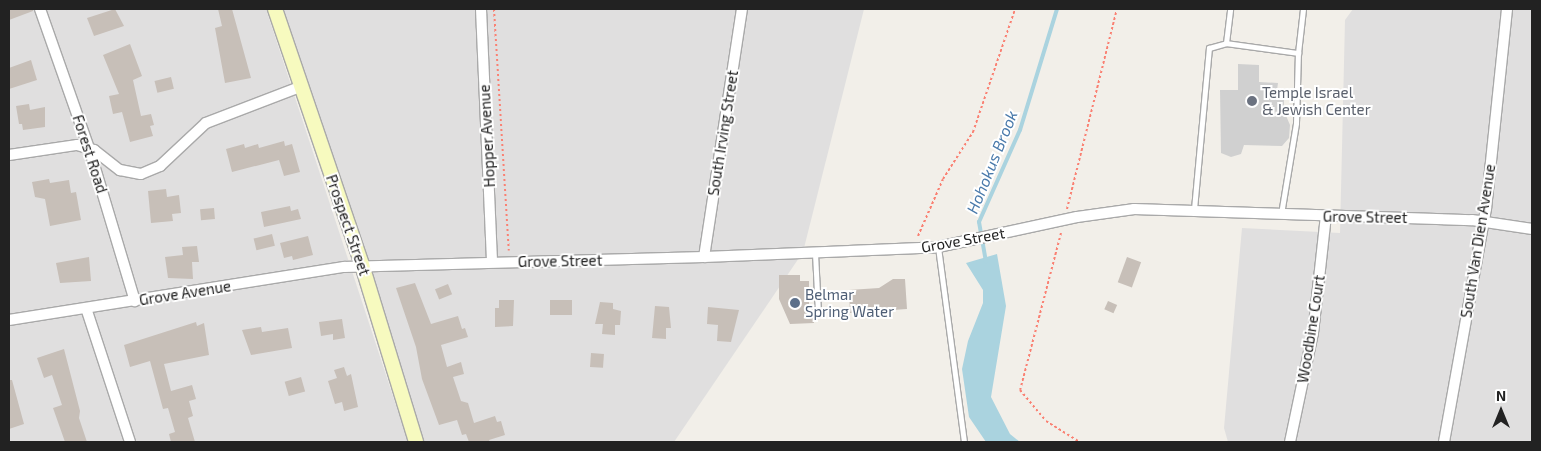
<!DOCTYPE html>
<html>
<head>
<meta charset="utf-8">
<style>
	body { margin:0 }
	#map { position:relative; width:1541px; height:451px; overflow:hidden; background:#f2efe9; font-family:"Exo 2",sans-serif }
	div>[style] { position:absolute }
	.residential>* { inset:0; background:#e0dfdf }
	.religious>* { inset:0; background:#d0d0d0 }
	.water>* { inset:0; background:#aad3df }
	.stream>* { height:4px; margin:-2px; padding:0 2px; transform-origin:2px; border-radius:2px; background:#aad3df }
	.building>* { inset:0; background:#c7bfb8; transform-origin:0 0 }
	.path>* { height:2px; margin-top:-1px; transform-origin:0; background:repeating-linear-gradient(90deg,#fa8072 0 2.5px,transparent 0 5px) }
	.roads { filter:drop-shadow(1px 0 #a9a9a9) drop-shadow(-1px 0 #a9a9a9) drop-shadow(0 1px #a9a9a9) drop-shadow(0 -1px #a9a9a9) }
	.lane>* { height:5px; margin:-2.5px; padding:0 2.5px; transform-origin:2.5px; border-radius:2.5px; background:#fff }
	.street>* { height:10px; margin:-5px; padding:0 5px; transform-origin:5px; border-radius:5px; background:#fff }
	.secondary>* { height:14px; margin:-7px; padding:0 7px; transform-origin:7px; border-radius:7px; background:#f7fabf }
	.dots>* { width:14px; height:14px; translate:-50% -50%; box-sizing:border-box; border:2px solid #fff; border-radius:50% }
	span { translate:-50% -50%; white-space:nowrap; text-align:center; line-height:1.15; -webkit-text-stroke:4px #fff; paint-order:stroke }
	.worship-label { font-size:15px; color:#5b616d }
	.left { translate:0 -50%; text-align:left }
	.street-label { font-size:15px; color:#222 }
	.service-label { font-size:15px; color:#4e5e75 }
	.water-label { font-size:16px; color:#4a7aab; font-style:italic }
	.frame { position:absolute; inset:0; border:10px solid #222; pointer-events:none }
	.north { position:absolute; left:1476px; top:386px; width:50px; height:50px; -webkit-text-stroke:4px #fff; paint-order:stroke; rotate:0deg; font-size:14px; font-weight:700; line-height:20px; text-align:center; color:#222 }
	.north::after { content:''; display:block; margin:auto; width:18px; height:22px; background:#222; clip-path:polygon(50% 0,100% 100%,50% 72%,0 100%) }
</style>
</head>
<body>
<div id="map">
	<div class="residential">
		<div style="clip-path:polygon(9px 9px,266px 9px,408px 442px,9px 442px)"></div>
		<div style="clip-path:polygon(281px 9px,864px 9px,803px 252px,674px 442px,422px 442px)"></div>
		<div style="clip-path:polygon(1353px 9px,1532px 9px,1532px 442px,1228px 442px,1224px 428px,1242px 228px,1340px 233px,1345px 20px)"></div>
	</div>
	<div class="religious">
		<div style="clip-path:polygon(1238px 64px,1259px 65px,1259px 82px,1278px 83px,1277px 90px,1284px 90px,1284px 111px,1290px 125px,1289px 138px,1282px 146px,1244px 145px,1241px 154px,1231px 157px,1221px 153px,1220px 90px,1238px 90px)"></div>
	</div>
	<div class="water">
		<div style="clip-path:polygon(997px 254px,1006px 306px,991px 397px,1010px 434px,1020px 442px,986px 442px,969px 417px,962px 369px,968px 341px,983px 303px,983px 290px,966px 263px)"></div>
	</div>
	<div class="stream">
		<div style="left:986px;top:262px;width:41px;rotate:-99.9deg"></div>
		<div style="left:979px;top:222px;width:101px;rotate:-66deg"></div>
		<div style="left:1020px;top:130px;width:127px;rotate:-73deg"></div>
	</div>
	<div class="building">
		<div style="clip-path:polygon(9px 9px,33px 9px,33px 11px,9px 20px)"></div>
		<div style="clip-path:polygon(115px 9px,124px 26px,94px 36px,87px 18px)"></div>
		<div style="clip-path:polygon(218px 9px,232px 9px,251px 78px,225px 83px,215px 28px,222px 26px)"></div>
		<div style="clip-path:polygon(130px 44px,142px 76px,133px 80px,141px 116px,151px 114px,154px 125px,150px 126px,153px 136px,130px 142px,122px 112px,113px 114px,109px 96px,119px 94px,103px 55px)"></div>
		<div style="clip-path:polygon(31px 60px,37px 80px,9px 89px,9px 68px)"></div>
		<div style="left:171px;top:77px;width:12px;height:17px;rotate:76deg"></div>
		<div style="clip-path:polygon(29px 104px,30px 110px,45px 107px,45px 127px,23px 130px,22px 124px,19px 124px,16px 106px)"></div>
		<div style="clip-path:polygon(284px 141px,285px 146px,292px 144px,300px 172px,284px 176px,279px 160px,232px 172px,226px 149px,244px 144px,245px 148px,258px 144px,259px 148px)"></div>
		<div style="clip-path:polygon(49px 179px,50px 183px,69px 180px,71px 193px,76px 192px,81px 220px,50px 226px,45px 199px,35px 197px,32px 182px)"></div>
		<div style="clip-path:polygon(166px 189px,167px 197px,179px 195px,181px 213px,172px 214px,173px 221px,151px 223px,148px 191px)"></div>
		<div style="clip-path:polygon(290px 206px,291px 211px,298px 209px,301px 219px,264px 227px,261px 212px)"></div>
		<div style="left:214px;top:208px;width:11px;height:14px;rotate:85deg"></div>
		<div style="left:272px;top:234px;width:12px;height:19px;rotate:76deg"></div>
		<div style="clip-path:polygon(308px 236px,313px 255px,293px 260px,292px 256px,284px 258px,280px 243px)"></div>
		<div style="clip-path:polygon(197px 246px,199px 262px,192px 262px,193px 279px,168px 278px,165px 257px,183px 255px,182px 247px)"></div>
		<div style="clip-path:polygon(89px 257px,91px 281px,60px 283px,56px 263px)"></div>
		<div style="left:1127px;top:257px;width:15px;height:27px;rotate:20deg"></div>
		<div style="clip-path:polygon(779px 275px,800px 275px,800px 281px,809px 281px,809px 307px,813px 307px,814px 323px,790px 324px,779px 299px)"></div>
		<div style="clip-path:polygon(893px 279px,905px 279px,907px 309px,850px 313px,849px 290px,879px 288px)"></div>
		<div style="clip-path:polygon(415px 283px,431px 324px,458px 316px,462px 329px,465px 328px,468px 337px,441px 345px,447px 367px,461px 362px,464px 374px,453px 377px,461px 401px,468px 403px,474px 423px,495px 416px,497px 422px,501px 421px,505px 435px,489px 440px,490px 442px,469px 442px,466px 434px,462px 435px,457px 420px,439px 425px,422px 379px,416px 347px,396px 288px)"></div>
		<div style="left:448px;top:284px;width:11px;height:14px;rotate:68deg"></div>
		<div style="clip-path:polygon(499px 300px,514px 300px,513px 326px,495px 327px,495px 308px,499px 308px)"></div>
		<div style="left:550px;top:300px;width:22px;height:15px"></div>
		<div style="left:1108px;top:301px;width:10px;height:9px;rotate:24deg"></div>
		<div style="clip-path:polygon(600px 302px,613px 303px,613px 309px,621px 311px,620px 325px,615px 325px,615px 335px,602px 334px,603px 324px,595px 324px)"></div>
		<div style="clip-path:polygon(655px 306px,669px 307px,671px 328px,666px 328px,666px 339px,652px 338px)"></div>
		<div style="clip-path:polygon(708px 307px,739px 310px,731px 342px,717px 341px,718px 325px,707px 324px)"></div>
		<div style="clip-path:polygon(342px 319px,345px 338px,333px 340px,333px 334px,321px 336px,319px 322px)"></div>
		<div style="clip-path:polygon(196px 322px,197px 326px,204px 323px,209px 355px,164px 364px,171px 391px,192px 385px,196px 399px,189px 401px,193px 416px,188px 418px,195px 442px,171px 442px,169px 434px,175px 432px,168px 408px,163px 409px,150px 361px,130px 367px,124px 345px)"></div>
		<div style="clip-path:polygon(261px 327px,262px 332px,288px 328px,292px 348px,251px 355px,242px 330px)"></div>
		<div style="clip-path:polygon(64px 349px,80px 411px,79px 418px,87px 442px,65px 442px,53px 408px,62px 405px,52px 375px,44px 378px,37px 358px)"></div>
		<div style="left:591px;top:353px;width:13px;height:14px;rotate:4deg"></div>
		<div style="clip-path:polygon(344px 367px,347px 376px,351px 374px,358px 407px,344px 411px,342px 402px,335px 404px,328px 381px,337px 378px,334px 370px)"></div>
		<div style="left:301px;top:377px;width:15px;height:17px;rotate:74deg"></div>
		<div style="clip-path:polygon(9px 380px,12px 380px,24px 424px,9px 429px)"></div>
	</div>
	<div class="path">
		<div style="left:494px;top:9px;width:242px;rotate:86.5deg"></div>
		<div style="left:1067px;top:209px;width:206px;rotate:-76deg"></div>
		<div style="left:1061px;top:233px;width:162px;rotate:104.6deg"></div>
		<div style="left:1020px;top:390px;width:40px;rotate:50deg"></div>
		<div style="left:1046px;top:421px;width:39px;rotate:32deg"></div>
		<div style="left:918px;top:236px;width:62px;rotate:-66.3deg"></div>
		<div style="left:943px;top:179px;width:56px;rotate:-57.4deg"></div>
		<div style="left:973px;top:132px;width:130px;rotate:-71.1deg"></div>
	</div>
	<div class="roads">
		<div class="lane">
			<div style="left:1226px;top:43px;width:34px;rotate:-83deg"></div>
			<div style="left:1194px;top:209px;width:162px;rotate:-84.7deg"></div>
			<div style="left:1209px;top:48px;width:18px;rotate:-16deg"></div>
			<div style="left:1226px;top:43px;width:73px;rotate:7.9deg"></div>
			<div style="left:1281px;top:214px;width:92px;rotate:-80.6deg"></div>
			<div style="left:1296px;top:123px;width:70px;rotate:-88.4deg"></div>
			<div style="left:1298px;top:53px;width:44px;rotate:-83.5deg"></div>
			<div style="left:938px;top:247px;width:197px;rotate:82.4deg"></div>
			<div style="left:815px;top:253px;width:60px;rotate:87.1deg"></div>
		</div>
		<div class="street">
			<div style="left:40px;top:9px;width:147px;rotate:70.6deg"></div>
			<div style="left:89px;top:148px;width:160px;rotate:73.3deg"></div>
			<div style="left:481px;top:9px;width:253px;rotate:87.5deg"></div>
			<div style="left:9px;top:155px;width:69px;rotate:-8.4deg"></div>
			<div style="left:77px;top:145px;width:18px;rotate:16deg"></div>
			<div style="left:94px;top:150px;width:33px;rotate:38deg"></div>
			<div style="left:120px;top:170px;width:21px;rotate:11deg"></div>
			<div style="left:141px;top:174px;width:21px;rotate:-23deg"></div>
			<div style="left:160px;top:166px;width:63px;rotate:-43.1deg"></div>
			<div style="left:206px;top:123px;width:101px;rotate:-21deg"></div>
			<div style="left:704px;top:257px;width:251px;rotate:-81.3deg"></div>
			<div style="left:86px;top:308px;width:141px;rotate:71.8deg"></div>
			<div style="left:9px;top:320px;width:339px;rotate:-9deg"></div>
			<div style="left:344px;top:267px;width:360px;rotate:-1.6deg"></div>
			<div style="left:704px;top:257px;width:234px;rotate:-2.4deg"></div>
			<div style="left:938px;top:247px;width:142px;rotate:-12.2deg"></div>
			<div style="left:1077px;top:217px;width:58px;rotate:-8deg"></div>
			<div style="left:1134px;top:209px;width:338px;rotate:1.9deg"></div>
			<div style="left:1472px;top:220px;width:61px;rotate:8.5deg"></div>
			<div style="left:1290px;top:442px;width:111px;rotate:-78.1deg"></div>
			<div style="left:1313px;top:333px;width:118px;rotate:-83.7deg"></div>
			<div style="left:1444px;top:442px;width:237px;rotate:-79.8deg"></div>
			<div style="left:1486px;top:209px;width:201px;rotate:-84deg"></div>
		</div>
		<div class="secondary">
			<div style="left:275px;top:9px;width:270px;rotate:71.2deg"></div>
			<div style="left:362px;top:265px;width:185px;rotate:73deg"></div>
		</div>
	</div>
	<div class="dots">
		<div style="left:1252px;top:101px;background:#6b7280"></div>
		<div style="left:795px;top:303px;background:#5c6f8a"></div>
	</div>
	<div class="worship-label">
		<span class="left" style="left:1262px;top:101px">Temple Israel<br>&amp; Jewish Center</span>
	</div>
	<div class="street-label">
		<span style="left:723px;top:133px;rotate:-81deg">South Irving Street</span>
		<span style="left:487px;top:136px;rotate:-93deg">Hopper Avenue</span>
		<span style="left:90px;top:154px;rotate:72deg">Forest Road</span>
		<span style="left:1365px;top:217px;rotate:1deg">Grove Street</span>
		<span style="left:348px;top:225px;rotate:71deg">Prospect Street</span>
		<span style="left:963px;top:240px;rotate:-10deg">Grove Street</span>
		<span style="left:1478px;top:241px;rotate:-81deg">South Van Dien Avenue</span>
		<span style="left:560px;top:261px;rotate:-1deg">Grove Street</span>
		<span style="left:185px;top:293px;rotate:-9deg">Grove Avenue</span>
		<span style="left:1311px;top:329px;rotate:-81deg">Woodbine Court</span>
	</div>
	<div class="service-label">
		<span class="left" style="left:805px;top:303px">Belmar<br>Spring Water</span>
	</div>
	<div class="water-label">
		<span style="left:992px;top:162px;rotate:-68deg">Hohokus Brook</span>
	</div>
	<div class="frame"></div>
	<div class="north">N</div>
</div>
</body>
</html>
